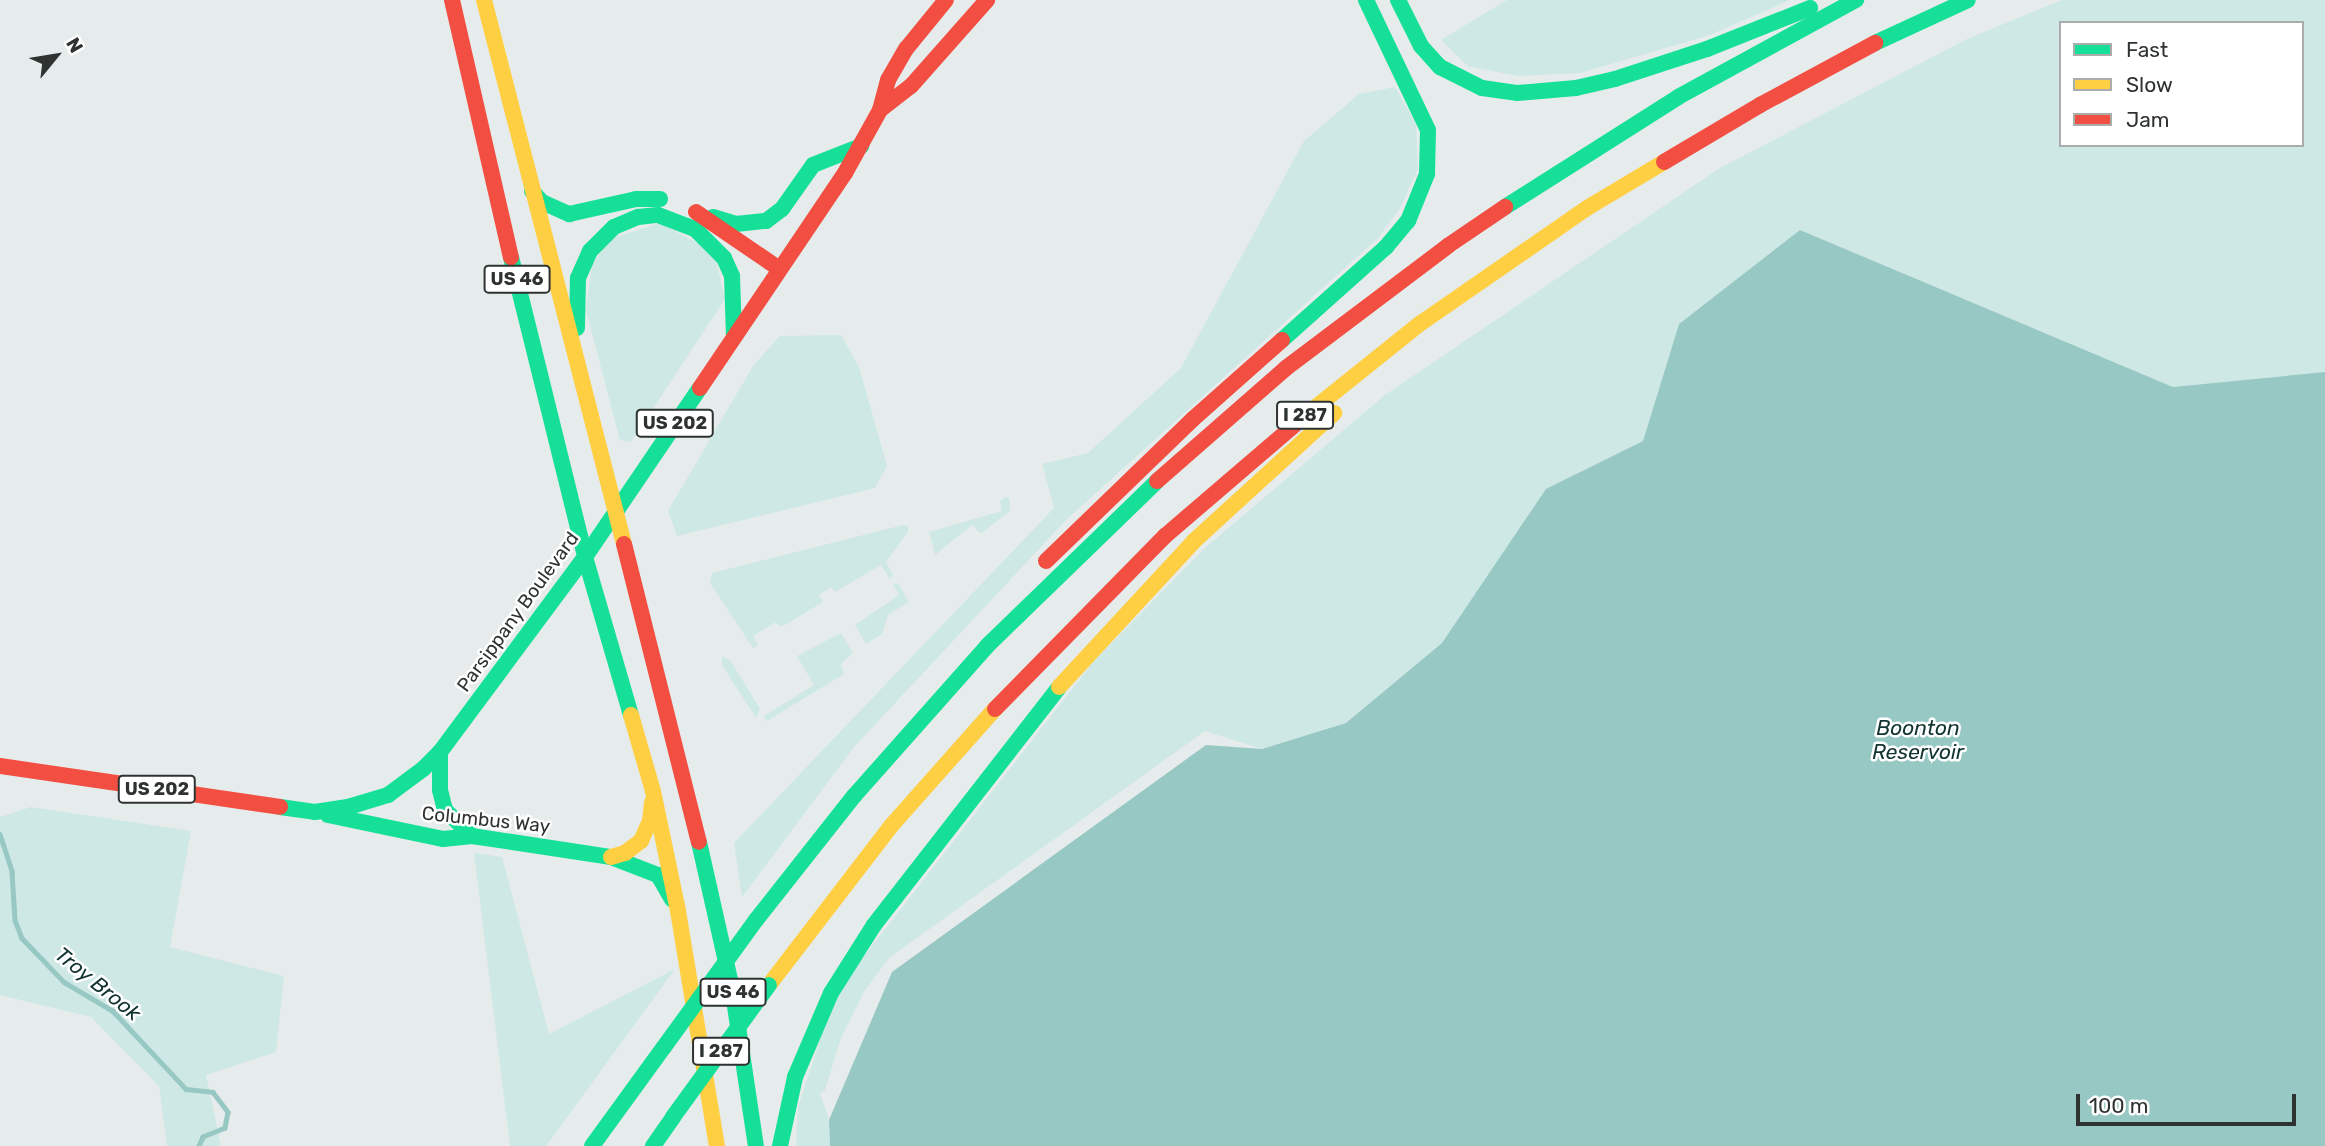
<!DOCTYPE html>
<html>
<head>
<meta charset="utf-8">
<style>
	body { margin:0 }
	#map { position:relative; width:2325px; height:1146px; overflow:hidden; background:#e6ecec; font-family:Rubik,sans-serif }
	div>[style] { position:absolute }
	.green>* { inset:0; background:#cee8e5 }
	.water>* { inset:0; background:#97c8c3 }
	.stream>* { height:4.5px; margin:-2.25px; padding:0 2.25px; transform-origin:2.25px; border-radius:2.25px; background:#97c8c3 }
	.fast>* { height:16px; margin:-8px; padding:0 8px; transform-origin:8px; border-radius:8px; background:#16e098 }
	.slow>* { height:16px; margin:-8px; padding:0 8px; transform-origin:8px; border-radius:8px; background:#ffcf43 }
	.jam>* { height:16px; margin:-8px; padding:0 8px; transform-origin:8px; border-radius:8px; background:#f24e42 }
	.fast-bridge>* { height:16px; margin:-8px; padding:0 8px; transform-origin:8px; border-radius:8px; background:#16e098 }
	span { translate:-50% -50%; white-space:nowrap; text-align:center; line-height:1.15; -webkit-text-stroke:5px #fff; paint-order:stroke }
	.shield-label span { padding:2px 5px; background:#fff; border:2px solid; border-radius:5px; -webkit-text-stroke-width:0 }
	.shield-label { font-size:18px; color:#2e3332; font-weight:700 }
	.street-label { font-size:19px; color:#2e3332 }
	.water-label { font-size:21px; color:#123431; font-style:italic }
	.legend { position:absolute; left:2059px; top:21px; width:245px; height:126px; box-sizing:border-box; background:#fff; border:2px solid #abadad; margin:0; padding:9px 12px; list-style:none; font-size:21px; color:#2e3332 }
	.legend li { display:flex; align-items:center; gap:14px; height:35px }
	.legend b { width:35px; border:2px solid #abadad }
	.north { position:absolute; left:21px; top:21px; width:70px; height:70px; -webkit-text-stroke:5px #fff; paint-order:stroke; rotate:60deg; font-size:19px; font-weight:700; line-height:28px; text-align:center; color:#2e3332 }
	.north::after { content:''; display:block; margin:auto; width:24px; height:32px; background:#2e3332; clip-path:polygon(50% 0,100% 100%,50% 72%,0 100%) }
	.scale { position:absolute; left:2076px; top:1094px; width:220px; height:32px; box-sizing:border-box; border:4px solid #2e3332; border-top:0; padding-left:9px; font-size:21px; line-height:24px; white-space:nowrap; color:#2e3332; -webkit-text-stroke:5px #fff; paint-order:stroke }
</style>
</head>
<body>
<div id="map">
	<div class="green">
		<div style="clip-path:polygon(1507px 0,1790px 0,1710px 35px,1580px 73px,1518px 76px,1468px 66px,1441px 40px)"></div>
		<div style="clip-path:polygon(evenodd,2062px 0,2325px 0,2325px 372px,2173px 387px,1800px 230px,1679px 324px,1643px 441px,1546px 490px,1442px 643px,1346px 723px,1262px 749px,1205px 731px,889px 958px,864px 992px,841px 1038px,825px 1090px,820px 1093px,829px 1120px,830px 1146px,796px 1146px,798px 1107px,822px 1034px,847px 978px,1094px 661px,1205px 548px,1385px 395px,1720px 168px,1967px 39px,2062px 0,2061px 23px,2302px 23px,2302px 145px,2061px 145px,2061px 23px)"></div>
		<div style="clip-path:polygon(1395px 87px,1416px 124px,1418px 169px,1400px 208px,1378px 238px,1066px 520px,854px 747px,742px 897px,734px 843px,1054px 508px,1042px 464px,1088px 453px,1181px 368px,1304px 141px,1359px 94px)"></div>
		<div style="clip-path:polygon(660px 223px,714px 252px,725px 299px,631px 442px,620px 440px,586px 310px,592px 265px,610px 239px)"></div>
		<div style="clip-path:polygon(841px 335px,859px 367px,887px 466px,875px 488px,677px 536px,668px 511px,753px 366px,780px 336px)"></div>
		<div style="clip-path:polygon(1005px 497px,1009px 498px,1010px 511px,983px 532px,980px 533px,972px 525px,935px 555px,929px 532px,1002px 511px,1000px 501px)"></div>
		<div style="clip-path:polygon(903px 525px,908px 526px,908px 532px,886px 562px,893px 575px,890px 579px,881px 565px,835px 592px,831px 587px,819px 595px,823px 602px,785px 625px,779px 626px,776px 622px,753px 636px,758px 645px,753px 648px,710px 583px,712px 573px)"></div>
		<div style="clip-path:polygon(898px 583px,909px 602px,888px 615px,882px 634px,866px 644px,855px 625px,899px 595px,893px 584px)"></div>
		<div style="clip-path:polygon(841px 633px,853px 653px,841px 664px,844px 674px,767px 721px,764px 716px,814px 685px,797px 656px)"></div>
		<div style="clip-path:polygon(722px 656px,730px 660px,760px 709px,756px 718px,722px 665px)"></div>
		<div style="clip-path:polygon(31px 807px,191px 831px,170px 947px,284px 976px,276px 1052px,206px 1075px,221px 1146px,167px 1146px,159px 1086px,91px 1017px,0 995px,0 817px)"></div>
		<div style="clip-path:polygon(474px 853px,502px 857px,549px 1034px,675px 969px,546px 1146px,510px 1146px)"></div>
	</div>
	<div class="water">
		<div style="clip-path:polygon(1800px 230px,2173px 387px,2325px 372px,2325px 1146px,830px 1146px,829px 1120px,892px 972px,1206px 745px,1262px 749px,1346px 723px,1442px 643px,1546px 489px,1643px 441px,1679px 324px)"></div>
	</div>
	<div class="stream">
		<div style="left:0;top:834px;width:40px;rotate:72deg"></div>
		<div style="left:12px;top:872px;width:48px;rotate:86.4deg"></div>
		<div style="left:15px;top:920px;width:19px;rotate:69deg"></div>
		<div style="left:22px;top:938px;width:61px;rotate:46.3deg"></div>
		<div style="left:64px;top:982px;width:57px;rotate:30.6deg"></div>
		<div style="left:113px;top:1011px;width:107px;rotate:46.9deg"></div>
		<div style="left:186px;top:1089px;width:27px;rotate:6deg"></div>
		<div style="left:213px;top:1092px;width:25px;rotate:53deg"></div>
		<div style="left:228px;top:1112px;width:16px;rotate:101deg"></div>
		<div style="left:225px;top:1128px;width:24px;rotate:158deg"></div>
		<div style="left:203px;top:1137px;width:10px;rotate:114deg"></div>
	</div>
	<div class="fast">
		<div style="left:1398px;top:0;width:51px;rotate:63.4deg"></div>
		<div style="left:1421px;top:46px;width:28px;rotate:48deg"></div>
		<div style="left:1440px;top:67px;width:47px;rotate:26.6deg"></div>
		<div style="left:1482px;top:88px;width:35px;rotate:8deg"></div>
		<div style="left:1517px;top:93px;width:59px;rotate:-4.8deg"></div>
		<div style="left:1576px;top:88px;width:40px;rotate:-13deg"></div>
		<div style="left:1615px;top:79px;width:97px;rotate:-18.1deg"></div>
		<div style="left:1707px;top:49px;width:111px;rotate:-21.7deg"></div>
		<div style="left:1875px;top:43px;width:102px;rotate:-24.8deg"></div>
		<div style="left:532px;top:191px;width:15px;rotate:48deg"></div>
		<div style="left:542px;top:202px;width:30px;rotate:24deg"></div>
		<div style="left:569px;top:214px;width:69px;rotate:-12.6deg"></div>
		<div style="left:636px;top:199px;width:24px"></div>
		<div style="left:1505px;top:207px;width:205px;rotate:-32.4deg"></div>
		<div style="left:1678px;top:97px;width:203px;rotate:-28.6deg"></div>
		<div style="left:713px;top:217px;width:24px;rotate:17deg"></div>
		<div style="left:736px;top:224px;width:30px;rotate:-6deg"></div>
		<div style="left:766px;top:221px;width:20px;rotate:-37deg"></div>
		<div style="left:782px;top:209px;width:54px;rotate:-54.8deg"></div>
		<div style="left:813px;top:165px;width:52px;rotate:-21.6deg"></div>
		<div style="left:511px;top:257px;width:309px;rotate:76.1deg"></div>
		<div style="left:585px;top:557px;width:165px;rotate:73.8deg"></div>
		<div style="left:577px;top:328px;width:50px;rotate:-88.9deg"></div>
		<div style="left:578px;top:278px;width:30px;rotate:-66deg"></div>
		<div style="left:590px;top:251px;width:34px;rotate:-45deg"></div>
		<div style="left:614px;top:227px;width:26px;rotate:-23deg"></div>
		<div style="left:638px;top:217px;width:20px;rotate:-6deg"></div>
		<div style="left:658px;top:215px;width:40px;rotate:21deg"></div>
		<div style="left:695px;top:229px;width:41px;rotate:45deg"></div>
		<div style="left:724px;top:258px;width:20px;rotate:66deg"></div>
		<div style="left:732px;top:276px;width:59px;rotate:88.1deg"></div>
		<div style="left:1282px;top:340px;width:140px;rotate:-41.8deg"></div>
		<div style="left:1386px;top:247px;width:34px;rotate:-50deg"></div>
		<div style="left:1408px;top:221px;width:51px;rotate:-68deg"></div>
		<div style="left:1427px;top:174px;width:44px;rotate:-88.7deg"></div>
		<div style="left:1428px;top:130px;width:144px;rotate:-115.5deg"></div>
		<div style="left:440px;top:752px;width:38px;rotate:90deg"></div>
		<div style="left:440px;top:790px;width:21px;rotate:76deg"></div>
		<div style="left:445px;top:810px;width:37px;rotate:44deg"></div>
		<div style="left:280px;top:807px;width:35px;rotate:8deg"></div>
		<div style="left:315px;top:812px;width:33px;rotate:-9deg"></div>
		<div style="left:348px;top:807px;width:42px;rotate:-16.7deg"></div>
		<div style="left:388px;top:795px;width:44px;rotate:-36.6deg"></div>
		<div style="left:423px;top:769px;width:24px;rotate:-45deg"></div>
		<div style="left:440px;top:752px;width:243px;rotate:-53.4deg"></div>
		<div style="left:585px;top:557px;width:204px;rotate:-55.8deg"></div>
		<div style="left:328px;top:815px;width:117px;rotate:11.8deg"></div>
		<div style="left:443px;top:839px;width:29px;rotate:-6deg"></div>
		<div style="left:472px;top:836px;width:141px;rotate:8.6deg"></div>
		<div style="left:699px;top:842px;width:155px;rotate:77.3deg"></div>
		<div style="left:733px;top:993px;width:155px;rotate:81.5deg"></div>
		<div style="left:611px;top:857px;width:50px;rotate:21deg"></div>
		<div style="left:658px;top:875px;width:28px;rotate:60deg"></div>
		<div style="left:756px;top:920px;width:158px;rotate:-51.7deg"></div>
		<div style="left:854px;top:796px;width:200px;rotate:-48.4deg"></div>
		<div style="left:987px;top:646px;width:237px;rotate:-44.1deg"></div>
		<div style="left:592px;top:1146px;width:122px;rotate:-54deg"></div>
		<div style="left:653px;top:1146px;width:35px;rotate:-55deg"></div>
		<div style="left:780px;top:1146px;width:71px;rotate:-77.7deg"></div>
		<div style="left:795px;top:1077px;width:91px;rotate:-66.8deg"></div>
		<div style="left:831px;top:993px;width:80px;rotate:-57.7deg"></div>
		<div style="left:874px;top:925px;width:301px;rotate:-52.1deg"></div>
	</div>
	<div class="slow">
		<div style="left:484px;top:0;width:562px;rotate:75.57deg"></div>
		<div style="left:1306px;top:415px;width:147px;rotate:-38.7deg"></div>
		<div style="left:1421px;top:323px;width:202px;rotate:-34.7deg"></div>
		<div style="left:1587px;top:208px;width:90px;rotate:-30.9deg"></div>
		<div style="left:1059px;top:687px;width:199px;rotate:-47.2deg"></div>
		<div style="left:1194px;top:541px;width:190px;rotate:-42.4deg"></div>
		<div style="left:631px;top:715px;width:79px;rotate:73.9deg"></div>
		<div style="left:653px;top:791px;width:123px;rotate:78.2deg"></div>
		<div style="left:678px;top:911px;width:238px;rotate:80.6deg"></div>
		<div style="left:611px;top:857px;width:15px;rotate:-16deg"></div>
		<div style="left:625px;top:853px;width:20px;rotate:-37deg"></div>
		<div style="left:641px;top:841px;width:22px;rotate:-66deg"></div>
		<div style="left:650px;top:821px;width:19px;rotate:-84deg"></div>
		<div style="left:769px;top:985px;width:200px;rotate:-52.5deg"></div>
		<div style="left:891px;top:826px;width:157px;rotate:-48.4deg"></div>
	</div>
	<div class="jam">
		<div style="left:452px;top:0;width:264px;rotate:77.1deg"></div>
		<div style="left:880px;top:110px;width:39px;rotate:-38deg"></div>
		<div style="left:911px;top:86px;width:115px;rotate:-48.5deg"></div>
		<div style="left:1664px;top:162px;width:112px;rotate:-30.7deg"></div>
		<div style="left:1760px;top:105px;width:131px;rotate:-28.3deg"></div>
		<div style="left:696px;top:212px;width:99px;rotate:34.3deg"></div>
		<div style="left:700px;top:388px;width:259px;rotate:-56deg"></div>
		<div style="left:845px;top:173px;width:72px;rotate:-60.9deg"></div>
		<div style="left:880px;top:110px;width:31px;rotate:-75deg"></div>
		<div style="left:888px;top:80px;width:36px;rotate:-60deg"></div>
		<div style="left:906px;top:49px;width:63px;rotate:-50.8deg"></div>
		<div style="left:1157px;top:481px;width:171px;rotate:-41.2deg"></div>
		<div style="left:1286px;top:368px;width:204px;rotate:-37deg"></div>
		<div style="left:1449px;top:245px;width:68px;rotate:-34.2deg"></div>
		<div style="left:624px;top:544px;width:307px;rotate:75.9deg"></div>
		<div style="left:1046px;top:561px;width:204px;rotate:-44deg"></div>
		<div style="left:1193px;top:419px;width:119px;rotate:-41.6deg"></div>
		<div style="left:995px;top:709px;width:243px;rotate:-45.5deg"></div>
		<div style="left:1165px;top:536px;width:186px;rotate:-40.6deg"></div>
		<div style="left:0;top:766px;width:283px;rotate:8.3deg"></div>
	</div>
	<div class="fast-bridge">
		<div style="left:664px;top:1047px;width:157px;rotate:-54.1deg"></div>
		<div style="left:673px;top:1117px;width:163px;rotate:-54deg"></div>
	</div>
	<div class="shield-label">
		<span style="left:517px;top:279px">US 46</span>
		<span style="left:1305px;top:415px">I 287</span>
		<span style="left:675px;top:423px">US 202</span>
		<span style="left:157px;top:789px">US 202</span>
		<span style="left:733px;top:992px">US 46</span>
		<span style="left:721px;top:1051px">I 287</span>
	</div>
	<div class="street-label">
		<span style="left:518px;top:612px;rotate:-54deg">Parsippany Boulevard</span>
		<span style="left:486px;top:820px;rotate:6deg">Columbus Way</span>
	</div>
	<div class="water-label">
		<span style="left:1918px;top:740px">Boonton<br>Reservoir</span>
		<span style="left:98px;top:984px;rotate:39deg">Troy Brook</span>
	</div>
	<ul class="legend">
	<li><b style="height:9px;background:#16e098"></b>Fast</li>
	<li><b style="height:9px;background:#ffcf43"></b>Slow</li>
	<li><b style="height:9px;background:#f24e42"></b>Jam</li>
	</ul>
	<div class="north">N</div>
	<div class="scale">100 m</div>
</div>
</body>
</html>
